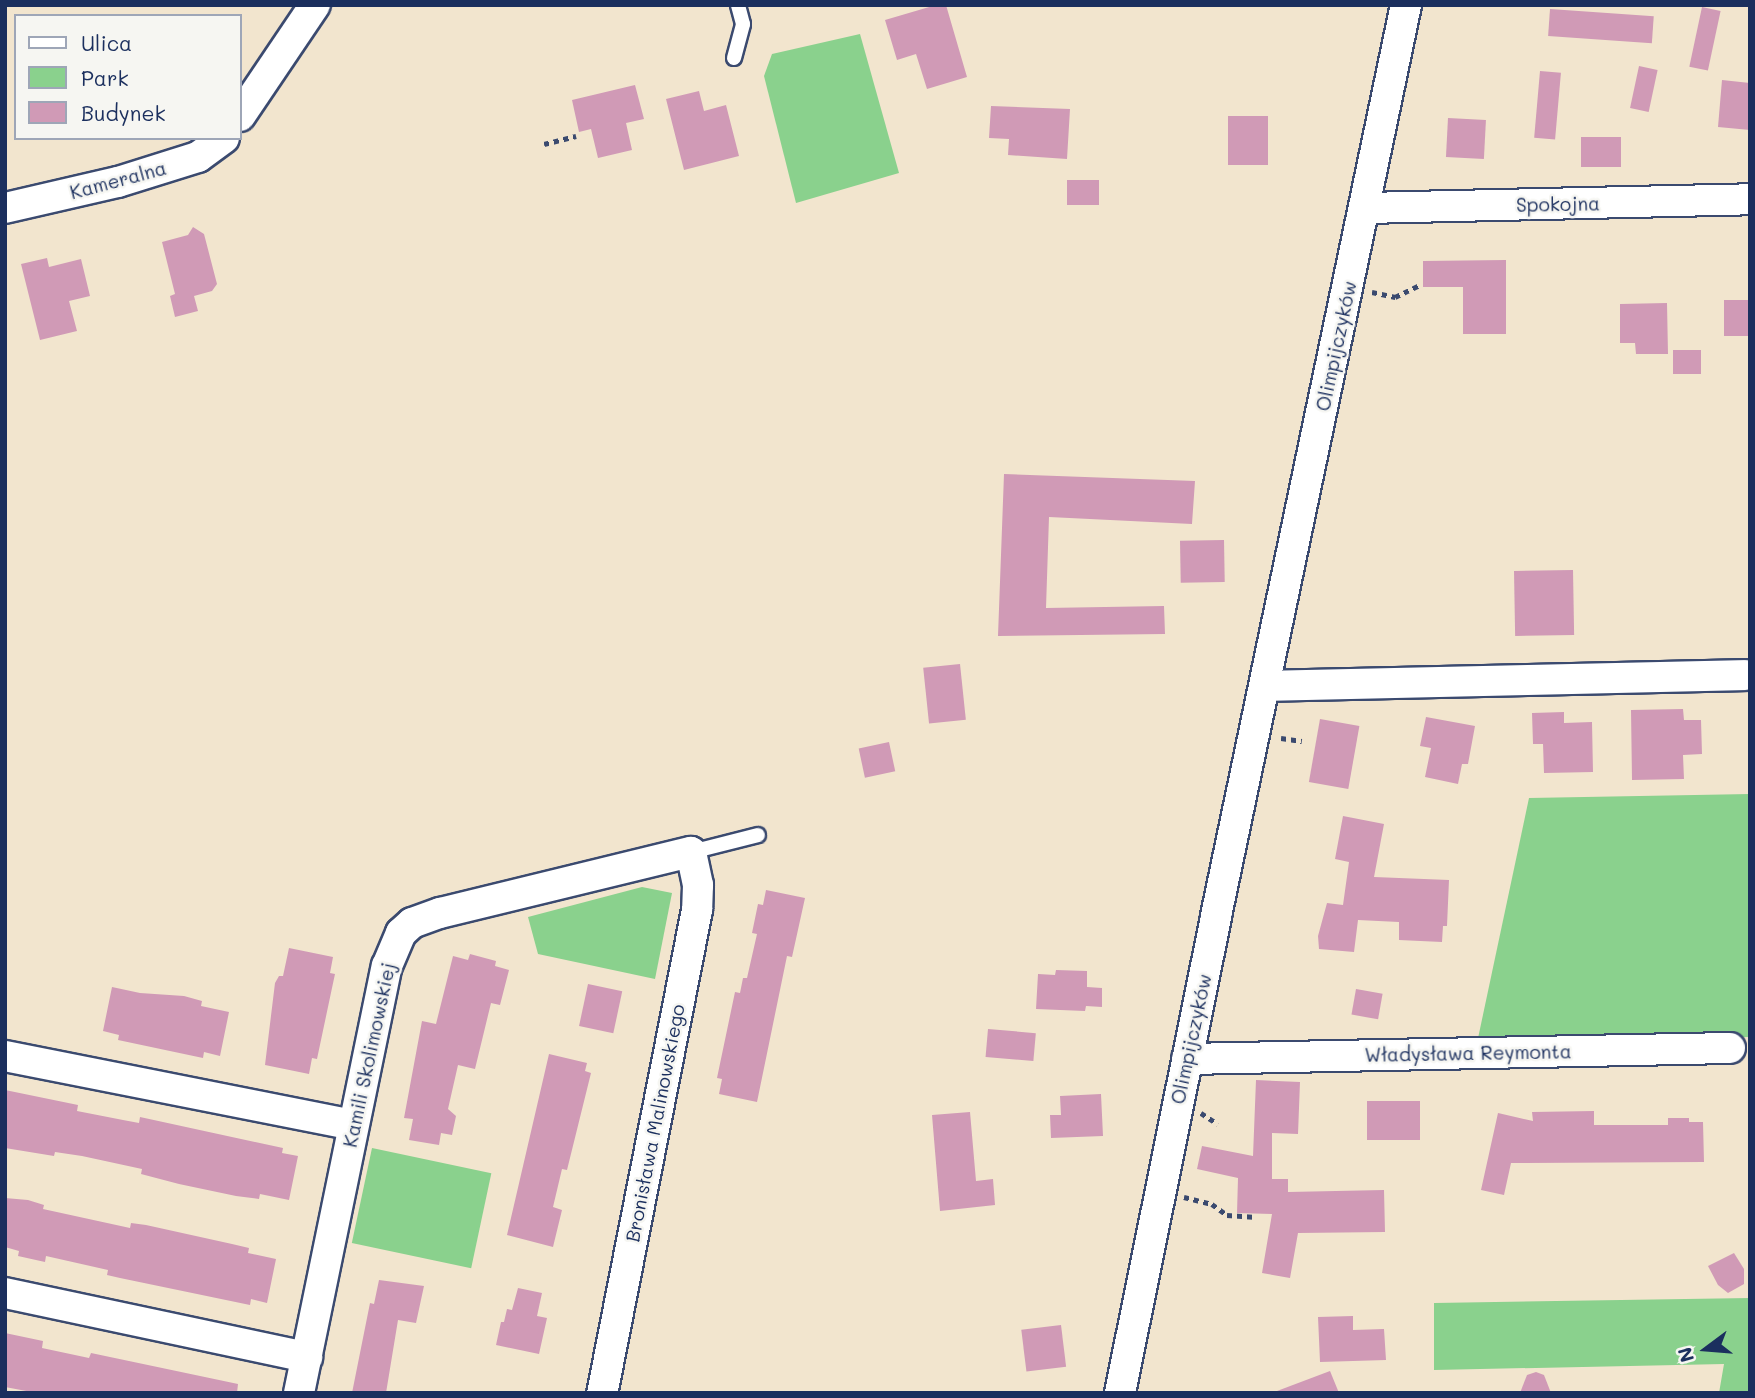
<!DOCTYPE html>
<html>
<head>
<meta charset="utf-8">
<style>
	body { margin:0 }
	#map { position:relative; width:1755px; height:1398px; overflow:hidden; background:#f2e5ce; font-family:Mali,sans-serif }
	div>[style] { position:absolute }
	.green>* { inset:0; background:#8ad18d; transform-origin:0 0 }
	.building>* { inset:0; background:#d09ab6; transform-origin:0 0 }
	.path>* { height:4.5px; margin-top:-2.25px; transform-origin:0; background:repeating-linear-gradient(90deg,#3b4a6f 0 5px,transparent 0 10px) }
	.roads { filter:drop-shadow(2px 0 #3b4a6f) drop-shadow(-2px 0 #3b4a6f) drop-shadow(0 2px #3b4a6f) drop-shadow(0 -2px #3b4a6f) }
	.service>* { height:14px; margin:-7px; padding:0 7px; transform-origin:7px; border-radius:7px; background:#fff }
	.minor>* { height:30px; margin:-15px; padding:0 15px; transform-origin:15px; border-radius:15px; background:#fff }
	span { translate:-50% -50%; white-space:nowrap; text-align:center; line-height:1.15; -webkit-text-stroke:5px #f6f6f2; paint-order:stroke }
	.street-label { font-size:19px; color:#1b2f5e }
	.frame { position:absolute; inset:0; border:7px solid #1b2f5e; pointer-events:none }
	.legend { position:absolute; left:14px; top:14px; width:228px; height:126px; box-sizing:border-box; background:#f6f6f2; border:2px solid #9ea6b7; margin:0; padding:9px 12px; list-style:none; font-size:21px; color:#1b2f5e }
	.legend li { display:flex; align-items:center; gap:14px; height:35px }
	.legend b { width:35px; border:2px solid #9ea6b7 }
	.north { position:absolute; left:1671px; top:1314px; width:70px; height:70px; -webkit-text-stroke:5px #f6f6f2; paint-order:stroke; rotate:254deg; font-size:19px; font-weight:700; line-height:28px; text-align:center; color:#1b2f5e }
	.north::after { content:''; display:block; margin:auto; width:24px; height:32px; background:#1b2f5e; clip-path:polygon(50% 0,100% 100%,50% 72%,0 100%) }
</style>
</head>
<body>
<div id="map">
	<div class="green">
		<div style="clip-path:polygon(860px 34px,899px 173px,796px 203px,764px 76px,772px 54px)"></div>
		<div style="clip-path:polygon(1750px 794px,1750px 1037px,1477px 1043px,1529px 798px)"></div>
		<div style="clip-path:polygon(642px 887px,672px 893px,655px 979px,538px 954px,528px 917px)"></div>
		<div style="left:372px;top:1148px;width:122px;height:97px;rotate:12deg"></div>
		<div style="clip-path:polygon(1750px 1298px,1750px 1393px,1719px 1393px,1724px 1364px,1434px 1370px,1434px 1303px)"></div>
	</div>
	<div class="building">
		<div style="clip-path:polygon(936px 5px,946px 5px,967px 77px,927px 89px,916px 54px,897px 60px,885px 20px)"></div>
		<div style="left:1702px;top:7px;width:19px;height:61px;rotate:12deg"></div>
		<div style="left:1550px;top:9px;width:104px;height:27px;rotate:4deg"></div>
		<div style="left:1639px;top:66px;width:19px;height:43px;rotate:12deg"></div>
		<div style="left:1540px;top:71px;width:21px;height:67px;rotate:5deg"></div>
		<div style="clip-path:polygon(1722px 80px,1750px 83px,1750px 130px,1718px 127px)"></div>
		<div style="clip-path:polygon(635px 85px,644px 119px,626px 123px,632px 150px,598px 158px,591px 129px,579px 132px,572px 100px)"></div>
		<div style="clip-path:polygon(699px 91px,704px 111px,726px 105px,739px 156px,684px 170px,666px 99px)"></div>
		<div style="clip-path:polygon(991px 106px,1070px 109px,1067px 159px,1008px 155px,1009px 139px,989px 138px)"></div>
		<div style="left:1228px;top:116px;width:40px;height:49px"></div>
		<div style="left:1448px;top:118px;width:38px;height:39px;rotate:3deg"></div>
		<div style="left:1581px;top:137px;width:40px;height:30px"></div>
		<div style="left:1067px;top:180px;width:32px;height:25px"></div>
		<div style="clip-path:polygon(193px 227px,204px 234px,217px 284px,212px 291px,194px 296px,198px 311px,175px 317px,170px 296px,175px 294px,162px 242px,188px 235px)"></div>
		<div style="clip-path:polygon(47px 258px,49px 267px,81px 259px,90px 296px,69px 301px,77px 331px,40px 340px,21px 264px)"></div>
		<div style="clip-path:polygon(1506px 260px,1506px 334px,1463px 334px,1463px 287px,1423px 287px,1423px 261px)"></div>
		<div style="left:1724px;top:300px;width:26px;height:36px"></div>
		<div style="clip-path:polygon(1667px 303px,1668px 354px,1636px 354px,1635px 343px,1620px 343px,1620px 304px)"></div>
		<div style="left:1673px;top:350px;width:28px;height:24px"></div>
		<div style="clip-path:polygon(1004px 474px,1195px 481px,1192px 524px,1049px 517px,1046px 608px,1164px 606px,1165px 634px,998px 636px)"></div>
		<div style="left:1224px;top:540px;width:42px;height:44px;rotate:89deg"></div>
		<div style="left:1573px;top:570px;width:65px;height:59px;rotate:89deg"></div>
		<div style="left:960px;top:664px;width:56px;height:37px;rotate:84deg"></div>
		<div style="clip-path:polygon(1683px 709px,1684px 720px,1701px 720px,1702px 754px,1683px 755px,1684px 779px,1632px 780px,1631px 710px)"></div>
		<div style="clip-path:polygon(1564px 712px,1564px 723px,1592px 722px,1593px 772px,1544px 773px,1543px 744px,1533px 744px,1532px 713px)"></div>
		<div style="clip-path:polygon(1426px 717px,1475px 726px,1468px 764px,1462px 764px,1458px 784px,1425px 777px,1431px 748px,1420px 746px)"></div>
		<div style="left:1320px;top:719px;width:40px;height:64px;rotate:10deg"></div>
		<div style="left:889px;top:742px;width:30px;height:31px;rotate:78deg"></div>
		<div style="clip-path:polygon(1343px 816px,1384px 824px,1374px 877px,1449px 880px,1447px 926px,1443px 926px,1442px 942px,1399px 940px,1399px 922px,1358px 920px,1354px 952px,1319px 949px,1318px 936px,1327px 903px,1343px 905px,1349px 862px,1335px 859px)"></div>
		<div style="clip-path:polygon(766px 890px,805px 898px,792px 957px,787px 956px,757px 1102px,719px 1094px,722px 1079px,717px 1078px,735px 992px,740px 993px,743px 978px,747px 978px,757px 934px,752px 933px,758px 904px,763px 905px)"></div>
		<div style="clip-path:polygon(289px 948px,333px 957px,330px 973px,335px 974px,332px 988px,317px 1059px,312px 1058px,309px 1074px,265px 1065px,275px 983px,279px 976px,283px 976px)"></div>
		<div style="clip-path:polygon(470px 954px,496px 961px,495px 966px,509px 970px,500px 1005px,491px 1003px,475px 1069px,458px 1065px,448px 1109px,456px 1116px,452px 1135px,441px 1133px,439px 1145px,409px 1140px,413px 1119px,404px 1118px,422px 1021px,436px 1024px,453px 956px,468px 960px)"></div>
		<div style="clip-path:polygon(1056px 970px,1087px 971px,1087px 987px,1102px 988px,1102px 1007px,1086px 1006px,1085px 1011px,1036px 1009px,1038px 974px,1055px 975px)"></div>
		<div style="left:588px;top:984px;width:35px;height:43px;rotate:12deg"></div>
		<div style="clip-path:polygon(112px 987px,140px 993px,184px 996px,202px 1001px,201px 1006px,229px 1012px,220px 1056px,204px 1052px,203px 1058px,118px 1040px,119px 1035px,103px 1031px)"></div>
		<div style="left:1356px;top:989px;width:27px;height:26px;rotate:10deg"></div>
		<div style="left:988px;top:1029px;width:48px;height:28px;rotate:5deg"></div>
		<div style="clip-path:polygon(549px 1054px,587px 1063px,585px 1071px,591px 1073px,567px 1170px,562px 1169px,553px 1207px,562px 1210px,553px 1247px,507px 1235px)"></div>
		<div style="clip-path:polygon(1256px 1080px,1300px 1082px,1298px 1134px,1272px 1133px,1272px 1179px,1288px 1179px,1288px 1192px,1384px 1190px,1385px 1232px,1298px 1233px,1290px 1278px,1262px 1273px,1272px 1214px,1237px 1213px,1238px 1178px,1197px 1169px,1202px 1146px,1253px 1156px)"></div>
		<div style="clip-path:polygon(5px 1090px,78px 1105px,77px 1111px,123px 1120px,139px 1123px,140px 1117px,283px 1148px,282px 1153px,298px 1156px,289px 1200px,260px 1194px,259px 1199px,236px 1196px,179px 1184px,141px 1174px,142px 1169px,82px 1156px,55px 1152px,54px 1156px,5px 1148px)"></div>
		<div style="clip-path:polygon(1101px 1094px,1103px 1136px,1051px 1138px,1050px 1115px,1061px 1115px,1060px 1096px)"></div>
		<div style="left:1367px;top:1101px;width:53px;height:39px"></div>
		<div style="clip-path:polygon(1594px 1111px,1594px 1125px,1668px 1125px,1668px 1118px,1689px 1118px,1689px 1122px,1703px 1122px,1704px 1162px,1511px 1163px,1504px 1195px,1481px 1190px,1498px 1113px,1533px 1121px,1532px 1112px)"></div>
		<div style="clip-path:polygon(970px 1112px,976px 1181px,993px 1179px,995px 1205px,940px 1211px,932px 1115px)"></div>
		<div style="clip-path:polygon(5px 1198px,28px 1200px,44px 1205px,43px 1209px,130px 1228px,131px 1223px,146px 1225px,232px 1244px,249px 1248px,248px 1253px,276px 1259px,267px 1303px,251px 1299px,250px 1305px,120px 1278px,107px 1275px,108px 1270px,46px 1256px,45px 1262px,18px 1256px,19px 1251px,5px 1247px)"></div>
		<div style="clip-path:polygon(1734px 1253px,1744px 1269px,1744px 1284px,1728px 1293px,1718px 1285px,1708px 1266px)"></div>
		<div style="clip-path:polygon(379px 1280px,424px 1286px,416px 1323px,398px 1320px,386px 1393px,352px 1393px,370px 1303px,374px 1304px)"></div>
		<div style="clip-path:polygon(518px 1288px,542px 1293px,537px 1316px,547px 1318px,539px 1354px,496px 1345px,501px 1322px,504px 1322px,507px 1309px,512px 1310px)"></div>
		<div style="clip-path:polygon(1353px 1316px,1353px 1330px,1384px 1329px,1386px 1360px,1320px 1362px,1318px 1317px)"></div>
		<div style="left:1061px;top:1325px;width:42px;height:40px;rotate:83deg"></div>
		<div style="clip-path:polygon(5px 1333px,43px 1341px,42px 1348px,89px 1358px,91px 1353px,238px 1384px,237px 1393px,37px 1393px,5px 1387px)"></div>
		<div style="clip-path:polygon(1330px 1371px,1339px 1393px,1278px 1393px,1277px 1391px)"></div>
		<div style="clip-path:polygon(1536px 1372px,1544px 1375px,1551px 1393px,1520px 1393px,1527px 1375px)"></div>
	</div>
	<div class="path">
		<div style="left:544px;top:144px;width:33px;rotate:-14deg"></div>
		<div style="left:1372px;top:292px;width:24px;rotate:12deg"></div>
		<div style="left:1395px;top:297px;width:28px;rotate:-26deg"></div>
		<div style="left:1281px;top:738px;width:21px;rotate:8deg"></div>
		<div style="left:1201px;top:1113px;width:20px;rotate:33deg"></div>
		<div style="left:1184px;top:1197px;width:29px;rotate:14deg"></div>
		<div style="left:1212px;top:1204px;width:19px;rotate:36deg"></div>
		<div style="left:1227px;top:1215px;width:26px;rotate:4deg"></div>
	</div>
	<div class="roads">
		<div class="service">
			<div style="left:734px;top:58px;width:35px;rotate:-75deg"></div>
			<div style="left:743px;top:24px;width:20px;rotate:-105deg"></div>
			<div style="left:691px;top:852px;width:69px;rotate:-14.2deg"></div>
		</div>
		<div class="minor">
			<div style="left:240px;top:116px;width:134px;rotate:-56deg"></div>
			<div style="left:5px;top:208px;width:116px;rotate:-13deg"></div>
			<div style="left:118px;top:182px;width:84px;rotate:-17.4deg"></div>
			<div style="left:198px;top:157px;width:32px;rotate:-36deg"></div>
			<div style="left:1365px;top:208px;width:385px;rotate:-1.3deg"></div>
			<div style="left:1266px;top:686px;width:479px;rotate:-1.3deg"></div>
			<div style="left:5px;top:1056px;width:355px;rotate:11.2deg"></div>
			<div style="left:1187px;top:1059px;width:543px;rotate:-1.16deg"></div>
			<div style="left:5px;top:1293px;width:309px;rotate:12deg"></div>
			<div style="left:299px;top:1393px;width:436px;rotate:-78.4deg"></div>
			<div style="left:387px;top:966px;width:36px;rotate:-67deg"></div>
			<div style="left:401px;top:933px;width:15px;rotate:-42deg"></div>
			<div style="left:412px;top:923px;width:30px;rotate:-20deg"></div>
			<div style="left:440px;top:913px;width:258px;rotate:-13.7deg"></div>
			<div style="left:691px;top:852px;width:34px;rotate:78deg"></div>
			<div style="left:698px;top:885px;width:25px;rotate:92deg"></div>
			<div style="left:697px;top:910px;width:492px;rotate:101.1deg"></div>
			<div style="left:1120px;top:1393px;width:487px;rotate:-78.6deg"></div>
			<div style="left:1216px;top:916px;width:931px;rotate:-78.22deg"></div>
		</div>
	</div>
	<div class="street-label">
		<span style="left:118px;top:180px;rotate:-15deg">Kameralna</span>
		<span style="left:1558px;top:204px;rotate:-1deg">Spokojna</span>
		<span style="left:1336px;top:346px;rotate:-78deg">Olimpijczyków</span>
		<span style="left:1191px;top:1039px;rotate:-78deg">Olimpijczyków</span>
		<span style="left:1468px;top:1053px;rotate:-1deg">Władysława Reymonta</span>
		<span style="left:369px;top:1055px;rotate:-78deg">Kamili Skolimowskiej</span>
		<span style="left:655px;top:1123px;rotate:-79deg">Bronisława Malinowskiego</span>
	</div>
	<div class="frame"></div>
	<ul class="legend">
	<li><b style="height:9px;background:#fff"></b>Ulica</li>
	<li><b style="height:19px;background:#8ad18d"></b>Park</li>
	<li><b style="height:19px;background:#d09ab6"></b>Budynek</li>
	</ul>
	<div class="north">N</div>
</div>
</body>
</html>
